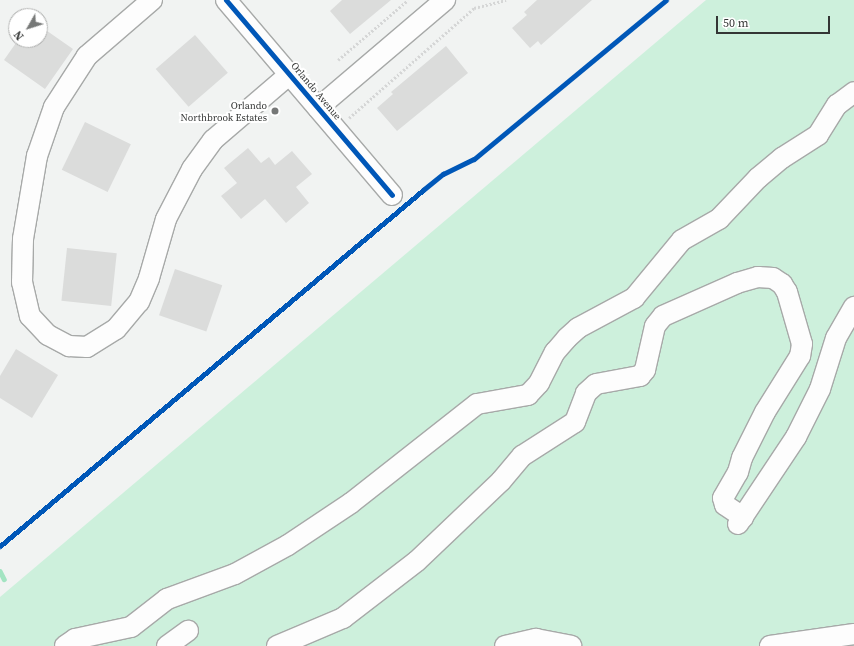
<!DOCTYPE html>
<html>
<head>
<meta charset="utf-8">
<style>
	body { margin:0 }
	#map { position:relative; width:854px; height:646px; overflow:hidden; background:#f1f3f2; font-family:"Source Serif 4",serif }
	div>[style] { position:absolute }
	.green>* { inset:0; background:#cdf0dc }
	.stream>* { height:4.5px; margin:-2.25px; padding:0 2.25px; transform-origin:2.25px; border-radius:2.25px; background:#a3e4c2 }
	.building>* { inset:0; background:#dbdcdb; transform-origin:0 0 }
	.path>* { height:2.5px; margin-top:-1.25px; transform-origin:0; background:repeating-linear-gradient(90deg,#d5d6d6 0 2px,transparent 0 4px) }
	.roads { filter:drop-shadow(1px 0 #a7a9a8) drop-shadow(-1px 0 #a7a9a8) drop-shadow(0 1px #a7a9a8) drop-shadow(0 -1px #a7a9a8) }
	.minor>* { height:20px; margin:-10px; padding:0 10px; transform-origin:10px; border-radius:10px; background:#fdfdfd }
	.cycleway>* { height:5px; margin:-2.5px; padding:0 2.5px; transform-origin:2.5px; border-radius:2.5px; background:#0057b8 }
	.dots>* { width:11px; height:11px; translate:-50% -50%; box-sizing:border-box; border:2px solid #fff; border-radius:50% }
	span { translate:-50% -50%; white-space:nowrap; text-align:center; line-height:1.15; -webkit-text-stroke:4px #fff; paint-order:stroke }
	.street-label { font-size:10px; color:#343635 }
	.poi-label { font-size:10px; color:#343635 }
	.right { translate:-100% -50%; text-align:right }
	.north { position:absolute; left:8px; top:8px; width:40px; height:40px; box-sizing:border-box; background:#fff; border:1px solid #aeafae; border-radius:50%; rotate:231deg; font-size:11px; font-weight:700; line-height:16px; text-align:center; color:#343635 }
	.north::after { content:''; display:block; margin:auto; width:14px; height:18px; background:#767877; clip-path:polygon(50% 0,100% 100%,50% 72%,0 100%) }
	.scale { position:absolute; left:716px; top:16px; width:114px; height:18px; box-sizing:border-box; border:2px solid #343635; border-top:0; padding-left:5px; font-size:12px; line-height:14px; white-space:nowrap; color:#343635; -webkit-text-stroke:3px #fff; paint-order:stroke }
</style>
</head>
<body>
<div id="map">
	<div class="green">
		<div style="clip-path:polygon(706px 0,854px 0,854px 646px,0 646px,0 597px)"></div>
	</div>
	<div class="stream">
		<div style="left:0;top:571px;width:9px;rotate:63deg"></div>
	</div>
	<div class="building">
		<div style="clip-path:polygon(342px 0,391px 0,350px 34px,330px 11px)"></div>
		<div style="clip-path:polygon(537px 0,592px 0,541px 45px,538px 41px,530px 48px,512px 28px,527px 15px,524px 12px)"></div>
		<div style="clip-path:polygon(40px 26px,73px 49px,45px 89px,4px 60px,18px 40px,40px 40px)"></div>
		<div style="left:195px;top:35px;width:50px;height:52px;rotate:49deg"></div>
		<div style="clip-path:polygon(446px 46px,468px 73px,397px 131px,377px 108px,393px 94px,391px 92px)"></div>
		<div style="left:85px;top:122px;width:51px;height:53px;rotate:26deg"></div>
		<div style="clip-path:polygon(248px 148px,261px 163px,269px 157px,275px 165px,292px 151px,312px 174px,296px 187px,309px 203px,286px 223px,265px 199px,241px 219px,221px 196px,237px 183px,224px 168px)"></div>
		<div style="left:67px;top:248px;width:50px;height:53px;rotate:6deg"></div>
		<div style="left:175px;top:269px;width:50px;height:49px;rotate:19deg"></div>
		<div style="clip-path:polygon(16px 349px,58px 375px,32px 418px,0 398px,0 376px)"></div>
	</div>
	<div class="path">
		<div style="left:338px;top:60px;width:92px;rotate:-40.6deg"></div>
		<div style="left:349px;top:118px;width:167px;rotate:-41.3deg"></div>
		<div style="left:474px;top:8px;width:33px;rotate:-14deg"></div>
	</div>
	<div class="roads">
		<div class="minor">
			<div style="left:152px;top:0;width:86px;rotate:139.3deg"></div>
			<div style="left:87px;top:56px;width:61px;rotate:122.9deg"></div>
			<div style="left:54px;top:107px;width:52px;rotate:109.1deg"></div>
			<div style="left:37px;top:156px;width:84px;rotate:99.6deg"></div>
			<div style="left:23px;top:239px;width:43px;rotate:91.3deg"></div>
			<div style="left:22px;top:282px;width:35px;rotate:77deg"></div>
			<div style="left:30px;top:316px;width:26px;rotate:47deg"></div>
			<div style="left:48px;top:335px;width:24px;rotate:28deg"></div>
			<div style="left:69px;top:346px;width:18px;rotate:3deg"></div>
			<div style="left:87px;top:347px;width:34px;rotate:-32deg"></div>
			<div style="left:116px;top:329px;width:35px;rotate:-50deg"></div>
			<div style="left:139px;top:302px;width:26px;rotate:-67deg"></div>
			<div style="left:149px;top:278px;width:61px;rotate:-73.9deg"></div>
			<div style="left:166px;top:219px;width:56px;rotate:-62.5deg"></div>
			<div style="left:192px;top:169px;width:36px;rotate:-54deg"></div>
			<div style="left:213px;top:140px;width:101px;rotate:-40.6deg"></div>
			<div style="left:226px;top:0;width:256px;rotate:49.6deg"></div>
			<div style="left:318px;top:108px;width:167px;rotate:-40.4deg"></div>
			<div style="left:738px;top:524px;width:105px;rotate:-56.3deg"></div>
			<div style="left:796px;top:437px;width:54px;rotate:-63.4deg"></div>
			<div style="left:820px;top:389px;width:53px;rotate:-72.6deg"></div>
			<div style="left:836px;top:338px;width:36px;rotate:-60deg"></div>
			<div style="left:65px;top:646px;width:12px;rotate:-35deg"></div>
			<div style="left:75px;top:639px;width:57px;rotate:-12.1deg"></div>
			<div style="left:131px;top:627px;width:46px;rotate:-37.9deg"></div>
			<div style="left:167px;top:599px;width:72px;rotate:-20.2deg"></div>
			<div style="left:235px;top:574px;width:60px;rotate:-28.7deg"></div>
			<div style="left:288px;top:545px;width:76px;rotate:-33.7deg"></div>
			<div style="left:351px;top:503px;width:160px;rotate:-38.2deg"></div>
			<div style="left:477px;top:404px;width:52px;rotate:-10deg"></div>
			<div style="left:528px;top:395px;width:16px;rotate:-47deg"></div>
			<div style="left:539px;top:383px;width:35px;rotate:-63deg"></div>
			<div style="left:555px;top:352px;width:18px;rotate:-49deg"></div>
			<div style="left:567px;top:338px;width:15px;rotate:-42deg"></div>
			<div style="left:578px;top:328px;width:64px;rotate:-28.2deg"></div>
			<div style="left:634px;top:298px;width:75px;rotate:-50.4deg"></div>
			<div style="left:682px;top:240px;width:43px;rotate:-29.6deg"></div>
			<div style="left:719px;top:219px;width:57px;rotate:-46.4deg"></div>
			<div style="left:758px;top:178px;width:31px;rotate:-40deg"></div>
			<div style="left:782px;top:158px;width:43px;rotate:-32.6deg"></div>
			<div style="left:818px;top:135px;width:36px;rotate:-58deg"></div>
			<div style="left:837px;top:105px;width:21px;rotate:-37deg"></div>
			<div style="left:167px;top:646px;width:26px;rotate:-36deg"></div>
			<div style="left:277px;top:646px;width:72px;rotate:-23deg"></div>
			<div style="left:343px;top:618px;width:93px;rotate:-37.6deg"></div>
			<div style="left:417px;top:561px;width:116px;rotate:-43.6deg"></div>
			<div style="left:501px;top:481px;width:33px;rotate:-50deg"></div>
			<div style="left:522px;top:456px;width:63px;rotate:-32.7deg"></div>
			<div style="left:575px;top:422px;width:31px;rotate:-69deg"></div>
			<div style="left:586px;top:393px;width:13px;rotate:-42deg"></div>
			<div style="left:596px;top:384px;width:45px;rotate:-10.3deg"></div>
			<div style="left:640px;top:376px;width:8px;rotate:-50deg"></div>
			<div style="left:645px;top:370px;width:45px;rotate:-77.2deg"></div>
			<div style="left:655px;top:326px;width:13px;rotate:-51deg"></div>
			<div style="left:663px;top:316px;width:81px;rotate:-24deg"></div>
			<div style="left:737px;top:283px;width:22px;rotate:-16deg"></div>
			<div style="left:758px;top:277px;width:15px;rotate:4deg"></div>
			<div style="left:773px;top:278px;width:11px;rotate:34deg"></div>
			<div style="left:782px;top:284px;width:9px;rotate:58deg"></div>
			<div style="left:787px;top:292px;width:54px;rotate:73.9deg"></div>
			<div style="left:802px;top:344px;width:12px;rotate:99deg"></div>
			<div style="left:800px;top:356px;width:66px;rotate:122deg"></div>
			<div style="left:765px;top:412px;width:51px;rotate:116.6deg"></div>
			<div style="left:742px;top:458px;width:15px;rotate:106deg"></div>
			<div style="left:738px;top:472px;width:30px;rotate:120deg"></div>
			<div style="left:723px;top:498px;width:7px;rotate:74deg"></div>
			<div style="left:725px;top:505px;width:22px;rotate:34deg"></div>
			<div style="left:505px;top:646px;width:32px;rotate:-13deg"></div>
			<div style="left:536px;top:639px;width:36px;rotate:11deg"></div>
			<div style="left:770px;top:646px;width:85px;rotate:-8.1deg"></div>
		</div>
	</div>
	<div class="cycleway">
		<div style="left:226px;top:0;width:256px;rotate:49.6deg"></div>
		<div style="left:0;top:546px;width:553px;rotate:-40.08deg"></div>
		<div style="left:423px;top:190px;width:26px;rotate:-39deg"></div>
		<div style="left:443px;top:174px;width:34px;rotate:-26deg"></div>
		<div style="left:474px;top:159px;width:249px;rotate:-39.6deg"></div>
	</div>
	<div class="dots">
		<div style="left:275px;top:111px;background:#767877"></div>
	</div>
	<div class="street-label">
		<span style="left:316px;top:91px;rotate:50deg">Orlando Avenue</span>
	</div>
	<div class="poi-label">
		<span class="right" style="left:267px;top:111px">Orlando<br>Northbrook Estates</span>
	</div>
	<div class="north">N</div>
	<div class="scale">50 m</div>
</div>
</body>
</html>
